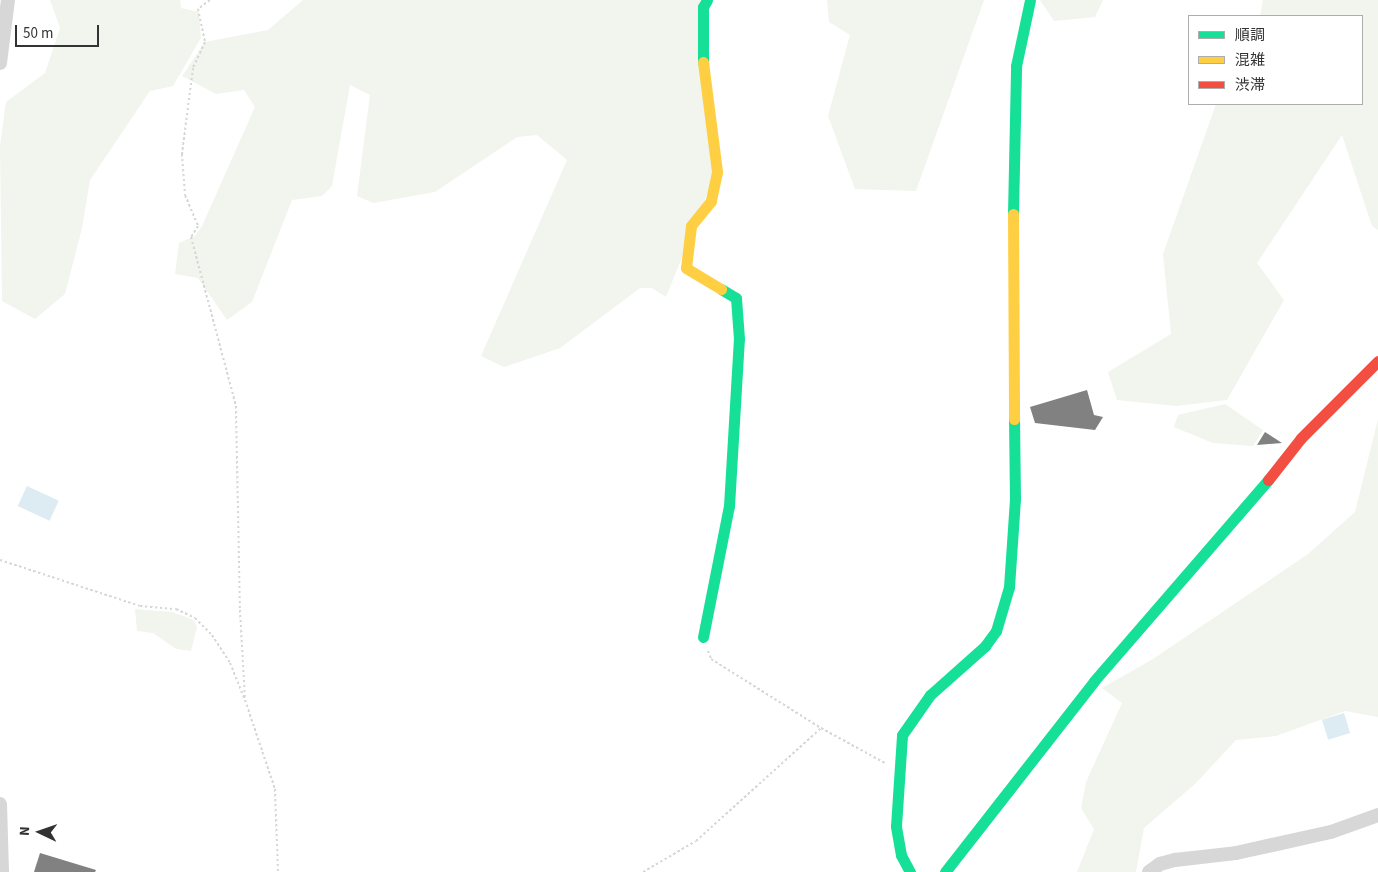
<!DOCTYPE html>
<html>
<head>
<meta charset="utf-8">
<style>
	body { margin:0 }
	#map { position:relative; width:1378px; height:872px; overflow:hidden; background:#fff; font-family:"Source Sans 3","Noto Sans JP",sans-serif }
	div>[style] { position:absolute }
	.green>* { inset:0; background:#f1f5ed }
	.water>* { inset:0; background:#ddebf3; transform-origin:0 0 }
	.building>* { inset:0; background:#818181 }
	.path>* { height:2px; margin-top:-1px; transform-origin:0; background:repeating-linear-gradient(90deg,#d6d6d6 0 2.5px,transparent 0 5px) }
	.street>* { height:14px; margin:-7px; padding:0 7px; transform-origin:7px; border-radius:7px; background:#d7d7d7 }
	.fast>* { height:11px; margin:-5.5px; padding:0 5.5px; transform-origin:5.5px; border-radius:5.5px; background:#16e098 }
	.slow>* { height:11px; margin:-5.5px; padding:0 5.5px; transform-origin:5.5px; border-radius:5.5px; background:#ffcf43 }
	.jam>* { height:11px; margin:-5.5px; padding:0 5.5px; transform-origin:5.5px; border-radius:5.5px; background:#f24e42 }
	span { translate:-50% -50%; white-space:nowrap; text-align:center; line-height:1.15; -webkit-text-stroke:5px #fff; paint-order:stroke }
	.legend { position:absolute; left:1188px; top:15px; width:175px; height:90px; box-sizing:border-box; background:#fff; border:1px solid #adadad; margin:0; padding:6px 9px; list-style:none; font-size:15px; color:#333 }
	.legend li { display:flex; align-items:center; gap:10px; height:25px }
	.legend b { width:25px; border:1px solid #adadad }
	.north { position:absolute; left:15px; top:807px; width:50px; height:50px; -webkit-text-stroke:4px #fff; paint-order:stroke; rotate:273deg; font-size:14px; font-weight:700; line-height:20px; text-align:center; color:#333 }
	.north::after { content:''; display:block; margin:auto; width:18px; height:22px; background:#333; clip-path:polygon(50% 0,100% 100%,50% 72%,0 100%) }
	.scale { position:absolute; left:15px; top:25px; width:84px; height:22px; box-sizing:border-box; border:2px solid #333; border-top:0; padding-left:6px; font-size:15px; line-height:18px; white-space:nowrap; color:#333; -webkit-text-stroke:4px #fff; paint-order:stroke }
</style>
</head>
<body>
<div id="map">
	<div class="green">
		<div style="clip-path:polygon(50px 0,180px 0,181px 8px,199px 12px,201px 38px,173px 86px,150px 91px,90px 180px,82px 228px,65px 294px,35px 319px,2px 301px,0 146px,6px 102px,45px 73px,60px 28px)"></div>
		<div style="clip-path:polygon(303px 0,707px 0,714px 178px,666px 297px,652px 288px,640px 288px,560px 348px,504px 367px,481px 356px,567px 160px,537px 135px,517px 137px,435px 192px,373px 203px,357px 196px,370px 95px,350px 85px,332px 186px,322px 196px,292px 200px,252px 302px,227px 320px,198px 278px,175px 274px,179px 243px,195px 236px,202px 226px,255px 107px,244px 90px,216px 94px,182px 76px,205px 42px,268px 30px)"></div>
		<div style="clip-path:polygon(827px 0,984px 0,916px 191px,855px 189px,828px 116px,850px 35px,829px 22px)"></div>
		<div style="clip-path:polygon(1040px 0,1103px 0,1095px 17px,1054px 21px)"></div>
		<div style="clip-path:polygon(1263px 0,1378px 0,1378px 230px,1372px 226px,1342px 135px,1257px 263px,1284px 300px,1227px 400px,1176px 406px,1117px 400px,1108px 372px,1171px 334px,1163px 254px,1216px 104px,1362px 104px,1362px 16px,1260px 16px)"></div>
		<div style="clip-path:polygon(1225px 404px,1263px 430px,1253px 446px,1213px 443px,1174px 427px,1178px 415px)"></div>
		<div style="clip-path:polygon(1378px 419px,1378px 717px,1345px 711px,1276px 736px,1236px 740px,1196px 783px,1144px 828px,1136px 872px,1077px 872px,1094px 829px,1081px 808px,1086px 782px,1122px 703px,1102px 688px,1153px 659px,1308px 554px,1355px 512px)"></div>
		<div style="clip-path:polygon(135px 609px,172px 612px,194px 620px,197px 627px,191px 651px,176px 649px,153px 633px,137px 631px)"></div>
	</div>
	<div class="water">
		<div style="left:27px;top:486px;width:35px;height:22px;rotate:25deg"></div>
		<div style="left:1344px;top:713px;width:21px;height:23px;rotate:73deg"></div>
	</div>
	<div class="building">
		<div style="clip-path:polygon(1087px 390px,1094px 415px,1103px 417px,1095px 430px,1035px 423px,1030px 407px)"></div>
		<div style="clip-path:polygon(1265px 432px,1282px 443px,1257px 445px)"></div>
		<div style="clip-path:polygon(40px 853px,96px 870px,95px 872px,34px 872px)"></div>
	</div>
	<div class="path">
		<div style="left:210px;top:0;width:15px;rotate:143deg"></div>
		<div style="left:198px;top:9px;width:34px;rotate:78deg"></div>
		<div style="left:205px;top:42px;width:29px;rotate:115deg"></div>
		<div style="left:193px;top:68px;width:87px;rotate:97.3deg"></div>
		<div style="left:182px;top:154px;width:41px;rotate:85.8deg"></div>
		<div style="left:185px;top:195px;width:34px;rotate:67deg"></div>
		<div style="left:198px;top:226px;width:13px;rotate:122deg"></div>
		<div style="left:191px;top:237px;width:175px;rotate:75.1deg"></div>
		<div style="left:236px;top:406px;width:204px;rotate:88.9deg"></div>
		<div style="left:240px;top:610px;width:90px;rotate:86.8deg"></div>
		<div style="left:0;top:560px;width:147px;rotate:18.2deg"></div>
		<div style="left:140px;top:606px;width:36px;rotate:5deg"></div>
		<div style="left:176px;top:609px;width:21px;rotate:25deg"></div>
		<div style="left:195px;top:618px;width:24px;rotate:45deg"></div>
		<div style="left:212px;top:635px;width:33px;rotate:57deg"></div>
		<div style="left:230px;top:663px;width:40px;rotate:68deg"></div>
		<div style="left:245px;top:700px;width:94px;rotate:71.4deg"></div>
		<div style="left:275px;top:789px;width:83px;rotate:87.9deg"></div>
		<div style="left:708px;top:651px;width:9px;rotate:69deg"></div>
		<div style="left:711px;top:659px;width:130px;rotate:32.1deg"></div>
		<div style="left:821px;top:728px;width:73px;rotate:28.7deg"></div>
		<div style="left:643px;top:872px;width:61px;rotate:-30.3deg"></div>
		<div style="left:696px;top:841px;width:169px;rotate:-42.1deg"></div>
	</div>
	<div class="street">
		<div style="left:0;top:63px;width:64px;rotate:-82.8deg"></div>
		<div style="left:0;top:804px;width:68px;rotate:88.3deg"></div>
		<div style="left:1149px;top:872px;width:14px;rotate:-36deg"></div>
		<div style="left:1160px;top:864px;width:16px;rotate:-15deg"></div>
		<div style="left:1175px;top:860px;width:61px;rotate:-6.5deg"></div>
		<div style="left:1236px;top:853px;width:97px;rotate:-12.5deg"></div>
		<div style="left:1331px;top:832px;width:50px;rotate:-19.9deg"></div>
	</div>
	<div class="fast">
		<div style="left:703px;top:62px;width:55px;rotate:-90deg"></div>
		<div style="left:703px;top:7px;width:8px;rotate:-60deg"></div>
		<div style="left:1013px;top:214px;width:148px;rotate:-88.8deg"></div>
		<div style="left:1016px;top:66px;width:67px;rotate:-78deg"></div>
		<div style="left:703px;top:637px;width:134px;rotate:-78.8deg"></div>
		<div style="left:729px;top:506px;width:167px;rotate:-86.6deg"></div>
		<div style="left:739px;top:339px;width:41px;rotate:-94.2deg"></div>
		<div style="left:736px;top:298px;width:17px;rotate:-149deg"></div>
		<div style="left:910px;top:872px;width:19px;rotate:-118deg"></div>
		<div style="left:901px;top:855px;width:29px;rotate:-100deg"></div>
		<div style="left:896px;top:826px;width:91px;rotate:-86.2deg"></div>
		<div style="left:902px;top:735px;width:49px;rotate:-55deg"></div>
		<div style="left:930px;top:695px;width:74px;rotate:-41.7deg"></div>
		<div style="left:985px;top:646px;width:19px;rotate:-54deg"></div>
		<div style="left:996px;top:631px;width:46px;rotate:-73.5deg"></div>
		<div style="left:1009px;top:587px;width:88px;rotate:-86.1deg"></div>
		<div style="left:1015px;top:499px;width:80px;rotate:-90.7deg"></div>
		<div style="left:945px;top:872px;width:242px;rotate:-52deg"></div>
		<div style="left:1094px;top:681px;width:266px;rotate:-49.1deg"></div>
	</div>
	<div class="slow">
		<div style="left:703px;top:62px;width:111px;rotate:82.7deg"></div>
		<div style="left:717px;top:172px;width:30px;rotate:102deg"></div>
		<div style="left:711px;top:201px;width:32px;rotate:129deg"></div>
		<div style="left:691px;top:226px;width:42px;rotate:96.8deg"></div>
		<div style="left:686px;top:268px;width:41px;rotate:31deg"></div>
		<div style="left:1013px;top:214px;width:205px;rotate:89.7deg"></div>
	</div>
	<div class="jam">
		<div style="left:1268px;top:480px;width:53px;rotate:-51.8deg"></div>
		<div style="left:1301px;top:438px;width:109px;rotate:-45deg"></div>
	</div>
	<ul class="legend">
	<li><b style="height:6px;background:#16e098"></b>順調</li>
	<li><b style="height:6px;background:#ffcf43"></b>混雑</li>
	<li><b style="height:6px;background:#f24e42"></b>渋滞</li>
	</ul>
	<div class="north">N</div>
	<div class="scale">50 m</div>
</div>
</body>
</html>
